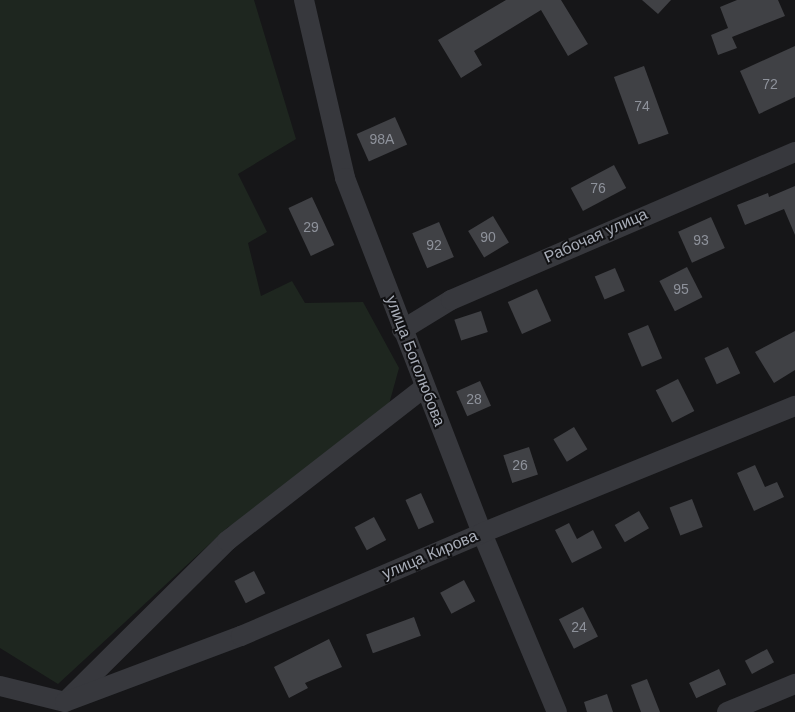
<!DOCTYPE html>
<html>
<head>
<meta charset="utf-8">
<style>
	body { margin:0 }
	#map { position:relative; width:795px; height:712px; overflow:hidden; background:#161618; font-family:Arial,sans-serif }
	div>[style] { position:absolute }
	.green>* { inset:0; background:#1e261f }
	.building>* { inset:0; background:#404145; transform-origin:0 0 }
	.minor>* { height:20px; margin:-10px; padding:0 10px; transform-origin:10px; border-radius:10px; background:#37383d }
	span { translate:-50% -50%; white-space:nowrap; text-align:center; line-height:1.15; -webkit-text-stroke:4px #111113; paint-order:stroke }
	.number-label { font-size:14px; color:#8e929b }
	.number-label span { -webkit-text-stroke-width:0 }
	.street-label { font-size:16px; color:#a8adb8 }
</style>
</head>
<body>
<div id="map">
	<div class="green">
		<div style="clip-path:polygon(0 0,254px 0,296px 139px,238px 174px,267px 232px,248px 243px,261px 296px,292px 281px,305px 303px,363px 302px,399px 368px,386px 415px,269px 508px,228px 527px,58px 684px,0 648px)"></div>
	</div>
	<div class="building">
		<div style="clip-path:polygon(506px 0,561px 0,588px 44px,568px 56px,541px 10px,474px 51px,482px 65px,461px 78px,438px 40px)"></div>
		<div style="clip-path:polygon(642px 0,671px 0,658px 14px)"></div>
		<div style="clip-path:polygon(737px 0,778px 0,785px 16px,732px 37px,737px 48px,718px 55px,711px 35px,728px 28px,720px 7px)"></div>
		<div style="clip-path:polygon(795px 46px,795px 97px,759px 114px,740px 71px)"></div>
		<div style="left:644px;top:66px;width:72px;height:32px;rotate:70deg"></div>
		<div style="left:395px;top:117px;width:30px;height:42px;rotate:66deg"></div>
		<div style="left:614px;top:165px;width:26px;height:49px;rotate:62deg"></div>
		<div style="clip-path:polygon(795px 186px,795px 235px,784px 209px,745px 225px,737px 205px,768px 193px,769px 197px)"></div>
		<div style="left:312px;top:197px;width:53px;height:26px;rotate:65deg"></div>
		<div style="left:493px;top:216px;width:31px;height:29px;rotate:59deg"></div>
		<div style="left:711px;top:217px;width:34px;height:36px;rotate:66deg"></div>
		<div style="left:439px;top:222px;width:38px;height:29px;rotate:67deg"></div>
		<div style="left:687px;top:267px;width:34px;height:31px;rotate:63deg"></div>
		<div style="left:615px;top:268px;width:25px;height:22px;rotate:67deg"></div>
		<div style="left:537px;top:289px;width:35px;height:32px;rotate:66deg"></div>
		<div style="left:481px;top:311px;width:22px;height:28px;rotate:72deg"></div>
		<div style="left:648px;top:325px;width:36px;height:22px;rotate:67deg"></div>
		<div style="clip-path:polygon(795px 331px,795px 370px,774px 383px,755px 352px)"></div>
		<div style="left:728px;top:347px;width:29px;height:26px;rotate:65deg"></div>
		<div style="left:678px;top:379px;width:36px;height:25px;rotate:63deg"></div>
		<div style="left:480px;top:381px;width:27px;height:26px;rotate:66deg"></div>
		<div style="left:574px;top:427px;width:26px;height:24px;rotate:59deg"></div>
		<div style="left:529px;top:447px;width:29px;height:27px;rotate:72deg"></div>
		<div style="clip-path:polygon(755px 465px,765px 487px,777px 482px,784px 497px,754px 511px,737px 473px)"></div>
		<div style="left:421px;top:493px;width:32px;height:17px;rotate:66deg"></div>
		<div style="left:692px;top:499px;width:30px;height:24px;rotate:69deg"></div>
		<div style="left:639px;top:511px;width:20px;height:28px;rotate:60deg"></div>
		<div style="left:374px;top:517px;width:26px;height:22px;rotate:62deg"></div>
		<div style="clip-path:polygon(569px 523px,577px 539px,593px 530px,602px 548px,572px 563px,555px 530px)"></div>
		<div style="left:254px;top:571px;width:25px;height:22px;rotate:63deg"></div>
		<div style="left:464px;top:580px;width:24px;height:27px;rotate:62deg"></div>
		<div style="left:583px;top:607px;width:33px;height:27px;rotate:63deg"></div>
		<div style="left:414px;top:617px;width:20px;height:51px;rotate:70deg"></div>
		<div style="clip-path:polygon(329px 639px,342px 667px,305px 683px,308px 688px,289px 698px,274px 667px)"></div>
		<div style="left:767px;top:649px;width:15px;height:25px;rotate:62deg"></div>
		<div style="left:719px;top:669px;width:17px;height:33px;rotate:65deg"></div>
		<div style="clip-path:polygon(647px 679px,660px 712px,641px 712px,631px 685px)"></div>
		<div style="clip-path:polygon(607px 694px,613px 712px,587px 712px,584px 702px)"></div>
	</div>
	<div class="minor">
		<div style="left:304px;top:0;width:183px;rotate:77deg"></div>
		<div style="left:345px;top:178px;width:381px;rotate:68.9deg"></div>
		<div style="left:482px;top:533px;width:194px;rotate:67.3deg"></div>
		<div style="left:402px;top:330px;width:57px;rotate:-31.5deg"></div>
		<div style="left:451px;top:300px;width:374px;rotate:-23.3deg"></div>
		<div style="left:0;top:686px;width:67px;rotate:13.8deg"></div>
		<div style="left:69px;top:698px;width:223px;rotate:-44.8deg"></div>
		<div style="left:227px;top:541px;width:251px;rotate:-37.9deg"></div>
		<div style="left:65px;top:702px;width:188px;rotate:-20.6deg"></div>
		<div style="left:241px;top:636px;width:262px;rotate:-23.1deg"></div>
		<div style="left:482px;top:533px;width:338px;rotate:-22.1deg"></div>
		<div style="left:727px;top:712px;width:74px;rotate:-22.4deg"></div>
	</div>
	<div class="number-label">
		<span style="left:770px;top:84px">72</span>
		<span style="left:642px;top:106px">74</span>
		<span style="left:382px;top:139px">98А</span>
		<span style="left:598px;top:188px">76</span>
		<span style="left:311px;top:227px">29</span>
		<span style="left:488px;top:237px">90</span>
		<span style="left:701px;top:240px">93</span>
		<span style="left:434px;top:245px">92</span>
		<span style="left:681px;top:289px">95</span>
		<span style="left:474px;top:399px">28</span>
		<span style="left:520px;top:465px">26</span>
		<span style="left:579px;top:627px">24</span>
	</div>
	<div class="street-label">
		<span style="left:596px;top:236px;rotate:-24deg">Рабочая улица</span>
		<span style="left:415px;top:361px;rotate:69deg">улица Боголюбова</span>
		<span style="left:430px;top:555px;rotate:-23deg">улица Кирова</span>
	</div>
</div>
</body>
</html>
